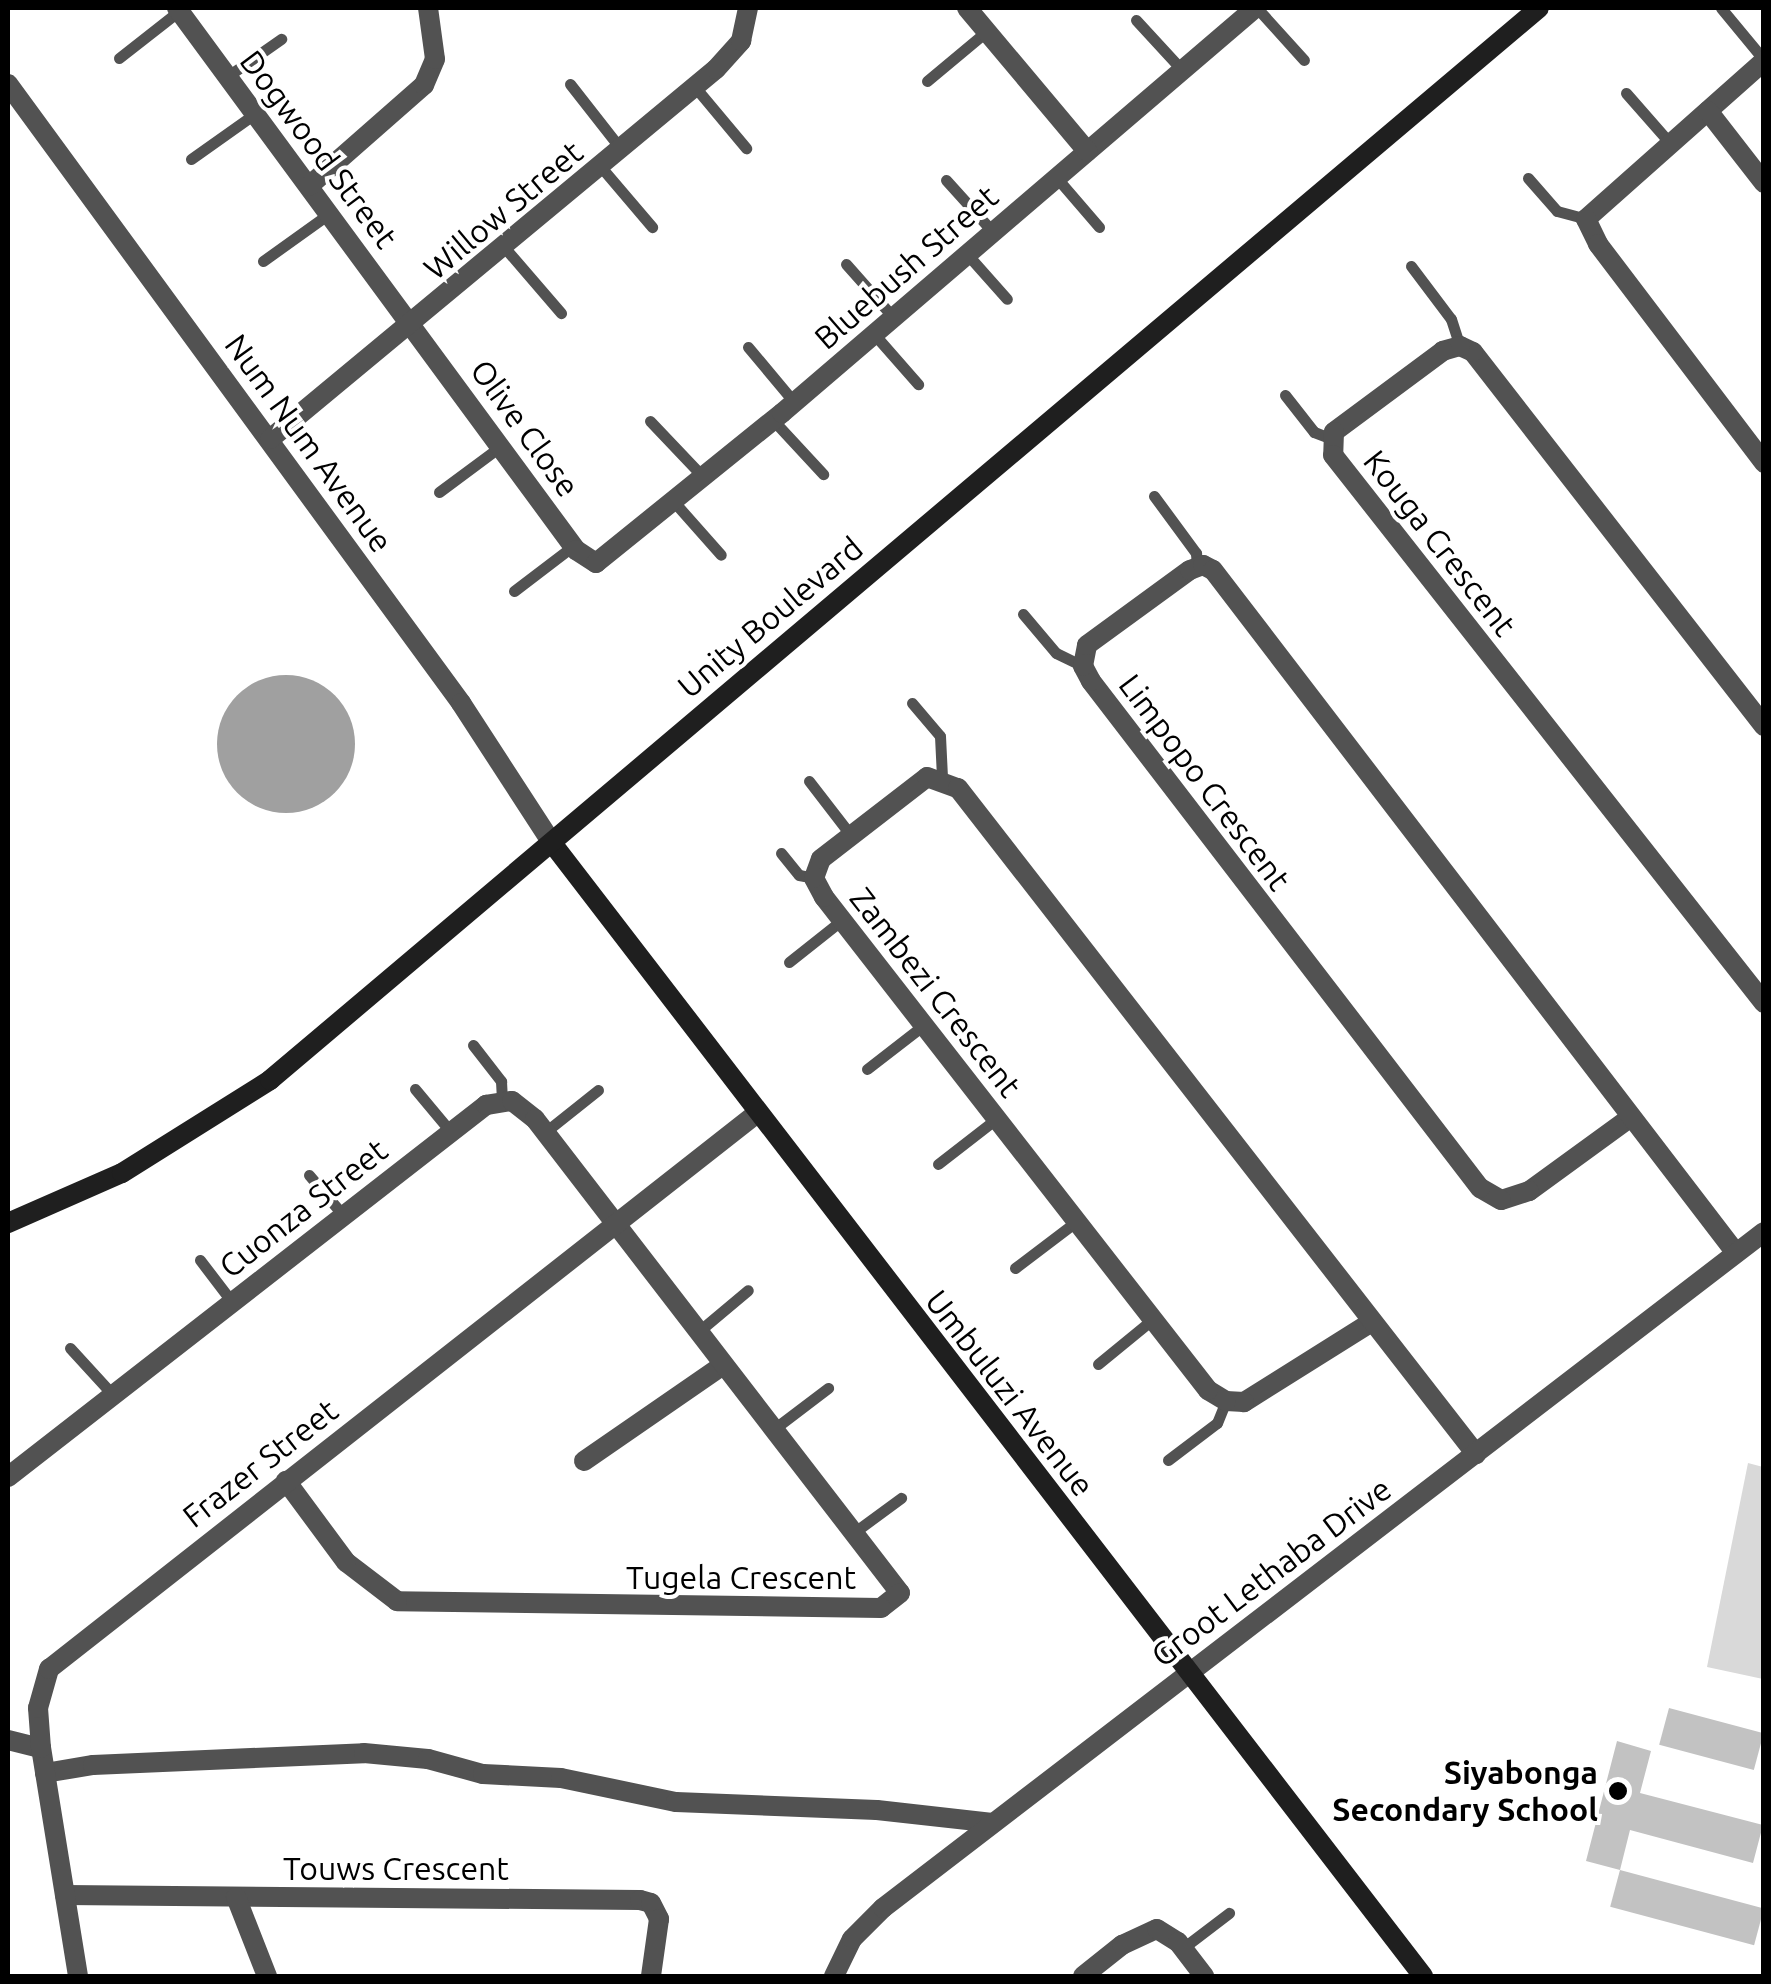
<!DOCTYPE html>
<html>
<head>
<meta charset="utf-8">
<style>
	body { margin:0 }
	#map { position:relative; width:1771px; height:1984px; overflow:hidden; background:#fff; font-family:Ubuntu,sans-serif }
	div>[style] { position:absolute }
	.green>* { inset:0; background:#d9d9d9 }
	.water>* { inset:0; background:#a0a0a0 }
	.round { border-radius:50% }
	.building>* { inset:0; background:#c2c2c2; transform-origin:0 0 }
	.lane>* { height:11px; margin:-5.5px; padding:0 5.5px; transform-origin:5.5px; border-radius:5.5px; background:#525252 }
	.street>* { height:20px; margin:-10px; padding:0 10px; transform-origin:10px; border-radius:10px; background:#525252 }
	.secondary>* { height:20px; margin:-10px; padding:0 10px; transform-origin:10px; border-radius:10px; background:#1f1f1f }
	.dots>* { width:28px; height:28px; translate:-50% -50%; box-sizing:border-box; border:5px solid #fff; border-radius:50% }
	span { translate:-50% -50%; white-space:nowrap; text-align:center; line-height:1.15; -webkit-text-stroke:8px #fff; paint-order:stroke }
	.street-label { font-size:32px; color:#000 }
	.poi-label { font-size:32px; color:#000; font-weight:700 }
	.right { translate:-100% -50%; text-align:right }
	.frame { position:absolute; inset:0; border:10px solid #000; pointer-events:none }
</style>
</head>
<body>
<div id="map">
	<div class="green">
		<div style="clip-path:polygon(1748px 1463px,1763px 1467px,1763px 1679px,1707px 1667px)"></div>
	</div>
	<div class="water">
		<div class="round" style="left:217px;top:675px;width:138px;height:138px"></div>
	</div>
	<div class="building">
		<div style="left:1669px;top:1708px;width:98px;height:38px;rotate:15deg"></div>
		<div style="clip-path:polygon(1617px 1741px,1651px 1751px,1640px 1793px,1763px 1825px,1753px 1863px,1630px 1830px,1620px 1870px,1586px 1861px)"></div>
		<div style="left:1620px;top:1870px;width:149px;height:38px;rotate:15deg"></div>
	</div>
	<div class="lane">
		<div style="left:1257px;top:8px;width:70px;rotate:47.9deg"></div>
		<div style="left:1721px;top:8px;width:67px;rotate:50.4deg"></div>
		<div style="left:1136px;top:20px;width:68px;rotate:47.4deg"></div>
		<div style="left:119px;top:58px;width:76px;rotate:-38.1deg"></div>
		<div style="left:228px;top:76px;width:65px;rotate:-34.9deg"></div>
		<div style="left:927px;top:81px;width:78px;rotate:-39.8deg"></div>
		<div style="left:570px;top:84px;width:83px;rotate:51.9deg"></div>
		<div style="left:695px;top:87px;width:80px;rotate:50.1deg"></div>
		<div style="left:1626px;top:93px;width:67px;rotate:48.7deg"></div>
		<div style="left:191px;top:159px;width:80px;rotate:-35.3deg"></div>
		<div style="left:601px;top:167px;width:79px;rotate:49.6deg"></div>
		<div style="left:1056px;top:177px;width:66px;rotate:49.3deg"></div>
		<div style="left:1528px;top:178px;width:44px;rotate:48.7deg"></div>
		<div style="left:1557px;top:211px;width:30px;rotate:15deg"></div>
		<div style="left:946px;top:180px;width:70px;rotate:47.9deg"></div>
		<div style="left:505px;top:248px;width:86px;rotate:49.3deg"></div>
		<div style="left:967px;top:254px;width:60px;rotate:48.4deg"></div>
		<div style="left:263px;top:261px;width:82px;rotate:-35.6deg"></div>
		<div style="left:846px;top:264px;width:71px;rotate:48.4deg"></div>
		<div style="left:1411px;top:266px;width:66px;rotate:53deg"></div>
		<div style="left:1451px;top:319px;width:28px;rotate:72deg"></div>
		<div style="left:874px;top:334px;width:67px;rotate:48.7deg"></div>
		<div style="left:748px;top:347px;width:72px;rotate:50.1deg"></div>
		<div style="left:1285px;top:395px;width:47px;rotate:51.9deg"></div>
		<div style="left:1314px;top:432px;width:17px;rotate:21deg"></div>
		<div style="left:773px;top:420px;width:74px;rotate:47.2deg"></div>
		<div style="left:650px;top:421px;width:79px;rotate:46.5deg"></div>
		<div style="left:439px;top:492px;width:77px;rotate:-36.6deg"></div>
		<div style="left:1154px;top:496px;width:71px;rotate:53.6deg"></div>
		<div style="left:1196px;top:553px;width:13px;rotate:86deg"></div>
		<div style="left:675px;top:503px;width:69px;rotate:48.5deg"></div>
		<div style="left:514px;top:591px;width:74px;rotate:-37.3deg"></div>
		<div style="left:1023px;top:614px;width:51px;rotate:49.8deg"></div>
		<div style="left:1056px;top:653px;width:30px;rotate:26deg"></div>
		<div style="left:912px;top:703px;width:43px;rotate:49.7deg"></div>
		<div style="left:940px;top:736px;width:41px;rotate:87.2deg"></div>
		<div style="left:809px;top:781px;width:67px;rotate:52.3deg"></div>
		<div style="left:781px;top:853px;width:28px;rotate:51deg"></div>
		<div style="left:799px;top:875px;width:15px;rotate:11deg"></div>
		<div style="left:789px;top:962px;width:68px;rotate:-38.4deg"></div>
		<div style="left:473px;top:1045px;width:46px;rotate:52.1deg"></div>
		<div style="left:501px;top:1081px;width:20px;rotate:87deg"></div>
		<div style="left:867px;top:1069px;width:72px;rotate:-37.7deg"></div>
		<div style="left:415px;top:1089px;width:56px;rotate:50.1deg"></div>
		<div style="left:544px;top:1133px;width:69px;rotate:-38.5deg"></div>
		<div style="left:938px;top:1164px;width:73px;rotate:-37.8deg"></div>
		<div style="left:309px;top:1175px;width:52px;rotate:49.6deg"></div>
		<div style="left:200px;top:1260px;width:53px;rotate:52.7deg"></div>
		<div style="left:1015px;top:1268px;width:78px;rotate:-37.2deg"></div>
		<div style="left:698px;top:1332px;width:65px;rotate:-40deg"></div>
		<div style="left:70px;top:1348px;width:64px;rotate:47.5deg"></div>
		<div style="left:1098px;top:1364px;width:71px;rotate:-39.3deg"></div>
		<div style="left:774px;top:1429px;width:68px;rotate:-37.2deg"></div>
		<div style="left:1168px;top:1460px;width:61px;rotate:-37.1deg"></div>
		<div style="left:1217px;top:1423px;width:24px;rotate:-68deg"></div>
		<div style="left:856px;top:1531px;width:56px;rotate:-36.3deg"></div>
		<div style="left:1183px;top:1948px;width:58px;rotate:-37.3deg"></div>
	</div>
	<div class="street">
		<div style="left:177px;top:8px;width:673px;rotate:53.64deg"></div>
		<div style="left:576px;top:550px;width:24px;rotate:33deg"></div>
		<div style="left:596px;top:563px;width:239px;rotate:-38.9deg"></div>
		<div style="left:782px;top:413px;width:623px;rotate:-40.57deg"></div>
		<div style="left:967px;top:8px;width:187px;rotate:50deg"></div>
		<div style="left:1764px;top:61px;width:238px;rotate:138.4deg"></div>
		<div style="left:1586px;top:219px;width:28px;rotate:64deg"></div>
		<div style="left:1598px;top:244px;width:275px;rotate:52.8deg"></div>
		<div style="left:8px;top:84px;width:767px;rotate:53.8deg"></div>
		<div style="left:461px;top:703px;width:167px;rotate:57deg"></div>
		<div style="left:1708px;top:111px;width:91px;rotate:52.1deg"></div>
		<div style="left:309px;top:186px;width:153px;rotate:-41.3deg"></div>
		<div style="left:424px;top:85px;width:28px;rotate:-67deg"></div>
		<div style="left:435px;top:59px;width:51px;rotate:-97.8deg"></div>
		<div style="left:270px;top:439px;width:579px;rotate:-39.68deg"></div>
		<div style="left:716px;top:69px;width:38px;rotate:-48deg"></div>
		<div style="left:741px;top:41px;width:34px;rotate:-78deg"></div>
		<div style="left:1764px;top:726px;width:474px;rotate:-127.9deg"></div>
		<div style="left:1473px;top:352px;width:14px;rotate:-155deg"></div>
		<div style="left:1460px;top:346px;width:18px;rotate:164deg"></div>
		<div style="left:1443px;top:351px;width:136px;rotate:143.4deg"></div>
		<div style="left:1334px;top:432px;width:23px;rotate:92deg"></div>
		<div style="left:1333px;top:455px;width:697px;rotate:51.82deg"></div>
		<div style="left:1631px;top:1117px;width:126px;rotate:144deg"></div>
		<div style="left:1529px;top:1191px;width:29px;rotate:162deg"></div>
		<div style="left:1501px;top:1200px;width:24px;rotate:-150deg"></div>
		<div style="left:1480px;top:1188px;width:639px;rotate:-127.5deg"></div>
		<div style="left:1091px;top:681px;width:17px;rotate:-118deg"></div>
		<div style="left:1083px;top:666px;width:21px;rotate:-79deg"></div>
		<div style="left:1087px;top:645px;width:127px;rotate:-36.1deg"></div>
		<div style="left:1190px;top:570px;width:14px;rotate:-21deg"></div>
		<div style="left:1203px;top:565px;width:11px;rotate:27deg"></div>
		<div style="left:1213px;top:570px;width:860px;rotate:52.56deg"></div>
		<div style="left:1370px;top:1323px;width:149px;rotate:147.9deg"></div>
		<div style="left:1244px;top:1402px;width:18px;rotate:-177deg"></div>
		<div style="left:1226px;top:1401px;width:21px;rotate:-149deg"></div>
		<div style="left:1208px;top:1390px;width:625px;rotate:-127.92deg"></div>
		<div style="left:824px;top:897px;width:21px;rotate:-118deg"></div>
		<div style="left:814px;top:878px;width:20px;rotate:-70deg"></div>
		<div style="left:821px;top:859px;width:134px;rotate:-37.7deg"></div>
		<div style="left:927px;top:777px;width:33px;rotate:20deg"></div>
		<div style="left:958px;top:788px;width:844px;rotate:52.13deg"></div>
		<div style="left:584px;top:1461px;width:169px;rotate:-34.6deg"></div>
		<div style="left:8px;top:1477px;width:606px;rotate:-37.89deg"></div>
		<div style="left:486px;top:1105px;width:26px;rotate:-9deg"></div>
		<div style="left:512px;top:1101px;width:29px;rotate:38deg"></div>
		<div style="left:535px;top:1119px;width:598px;rotate:52.4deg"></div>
		<div style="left:900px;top:1593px;width:24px;rotate:142deg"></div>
		<div style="left:881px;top:1608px;width:484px;rotate:-179.2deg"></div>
		<div style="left:397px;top:1601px;width:64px;rotate:-142.6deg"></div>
		<div style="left:346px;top:1562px;width:101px;rotate:-126.5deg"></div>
		<div style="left:8px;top:1740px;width:34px;rotate:14deg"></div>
		<div style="left:45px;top:1773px;width:49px;rotate:-9.5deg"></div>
		<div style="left:93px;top:1765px;width:271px;rotate:-2.5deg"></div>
		<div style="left:364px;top:1753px;width:64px;rotate:5.4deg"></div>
		<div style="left:428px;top:1759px;width:57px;rotate:15.3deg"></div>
		<div style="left:483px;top:1774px;width:78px;rotate:2.9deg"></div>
		<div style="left:561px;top:1778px;width:117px;rotate:11.8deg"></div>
		<div style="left:676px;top:1802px;width:201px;rotate:2.3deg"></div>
		<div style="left:877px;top:1810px;width:116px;rotate:6.4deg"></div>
		<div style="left:65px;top:1895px;width:575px;rotate:0.5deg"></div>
		<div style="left:640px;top:1900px;width:11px;rotate:15deg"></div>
		<div style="left:651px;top:1903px;width:18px;rotate:63deg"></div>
		<div style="left:659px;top:1919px;width:58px;rotate:98deg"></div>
		<div style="left:236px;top:1897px;width:85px;rotate:68.6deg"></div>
		<div style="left:78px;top:1976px;width:231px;rotate:-99.2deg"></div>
		<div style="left:41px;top:1748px;width:40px;rotate:-94.3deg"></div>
		<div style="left:38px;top:1708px;width:41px;rotate:-74.2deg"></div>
		<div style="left:49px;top:1669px;width:899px;rotate:-38.13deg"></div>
		<div style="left:834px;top:1976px;width:41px;rotate:-64.1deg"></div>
		<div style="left:852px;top:1939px;width:44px;rotate:-45deg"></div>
		<div style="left:883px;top:1908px;width:1110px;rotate:-37.5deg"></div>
		<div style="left:1083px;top:1976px;width:50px;rotate:-38.5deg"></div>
		<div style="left:1122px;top:1945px;width:38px;rotate:-25deg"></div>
		<div style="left:1157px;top:1929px;width:25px;rotate:32deg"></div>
		<div style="left:1178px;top:1942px;width:43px;rotate:52.6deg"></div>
	</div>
	<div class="secondary">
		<div style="left:552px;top:843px;width:1429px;rotate:52.45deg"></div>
		<div style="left:8px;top:1223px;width:124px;rotate:-23.7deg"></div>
		<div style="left:122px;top:1173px;width:175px;rotate:-32.1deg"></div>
		<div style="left:270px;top:1080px;width:1661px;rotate:-40.19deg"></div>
	</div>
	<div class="dots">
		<div style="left:1618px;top:1791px;background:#000"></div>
	</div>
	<div class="street-label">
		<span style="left:319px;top:149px;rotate:53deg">Dogwood Street</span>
		<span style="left:503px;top:210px;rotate:-40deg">Willow Street</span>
		<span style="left:906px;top:267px;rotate:-41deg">Bluebush Street</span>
		<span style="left:525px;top:428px;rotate:54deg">Olive Close</span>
		<span style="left:309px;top:443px;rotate:54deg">Num Num Avenue</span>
		<span style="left:1440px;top:543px;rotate:52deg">Kouga Crescent</span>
		<span style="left:770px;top:617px;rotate:-40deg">Unity Boulevard</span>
		<span style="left:1205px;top:782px;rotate:53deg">Limpopo Crescent</span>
		<span style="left:936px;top:992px;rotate:52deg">Zambezi Crescent</span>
		<span style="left:303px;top:1208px;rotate:-38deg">Cuonza Street</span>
		<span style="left:1010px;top:1393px;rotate:52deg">Umbuluzi Avenue</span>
		<span style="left:260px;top:1463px;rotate:-38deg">Frazer Street</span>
		<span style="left:1271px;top:1572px;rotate:-37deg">Groot Lethaba Drive</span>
		<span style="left:741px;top:1577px">Tugela Crescent</span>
		<span style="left:396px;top:1868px">Touws Crescent</span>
	</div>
	<div class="poi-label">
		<span class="right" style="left:1598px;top:1791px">Siyabonga<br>Secondary School</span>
	</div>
	<div class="frame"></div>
</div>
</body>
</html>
